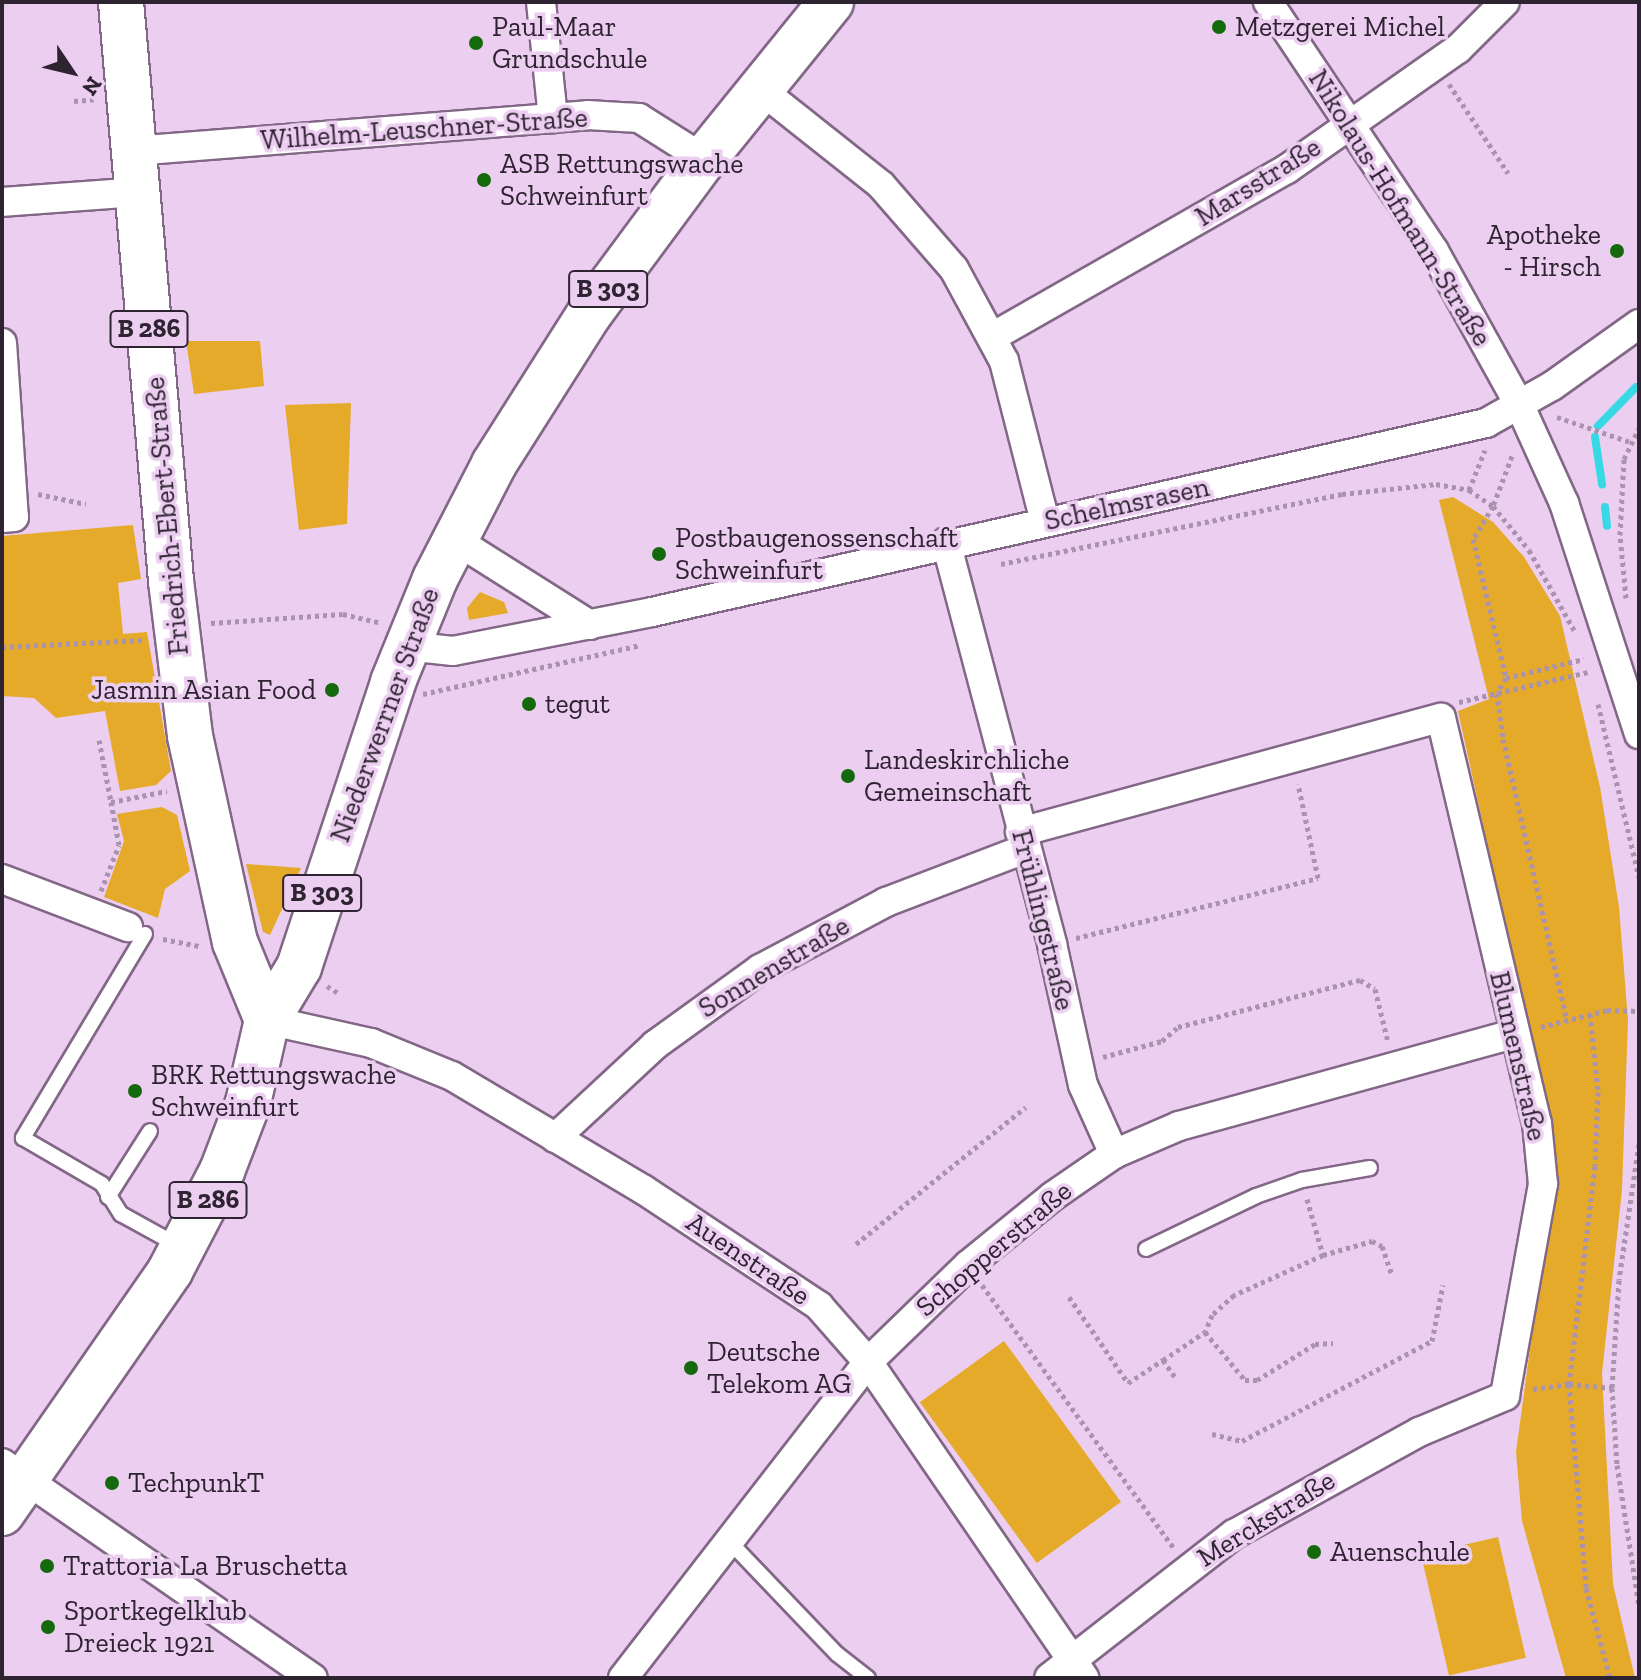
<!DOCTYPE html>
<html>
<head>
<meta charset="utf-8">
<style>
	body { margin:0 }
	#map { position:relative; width:1641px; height:1680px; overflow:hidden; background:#eccef1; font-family:"Zilla Slab",serif }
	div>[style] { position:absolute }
	.green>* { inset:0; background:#e5aa29; transform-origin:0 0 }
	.stream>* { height:8px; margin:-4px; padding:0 4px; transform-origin:4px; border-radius:4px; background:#36d9e4 }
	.path>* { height:5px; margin-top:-2.5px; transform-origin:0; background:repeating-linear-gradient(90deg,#aa93ae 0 4px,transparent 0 8px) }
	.roads { filter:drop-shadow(2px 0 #826786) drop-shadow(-2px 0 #826786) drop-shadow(0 2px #826786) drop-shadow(0 -2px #826786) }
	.lane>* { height:14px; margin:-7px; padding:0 7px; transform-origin:7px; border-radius:7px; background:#fff }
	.street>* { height:28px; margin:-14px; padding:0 14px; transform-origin:14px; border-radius:14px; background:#fff }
	.primary>* { height:44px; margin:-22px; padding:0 22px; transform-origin:22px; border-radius:22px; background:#fff }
	.dots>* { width:22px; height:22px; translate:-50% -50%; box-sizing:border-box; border:4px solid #eccef1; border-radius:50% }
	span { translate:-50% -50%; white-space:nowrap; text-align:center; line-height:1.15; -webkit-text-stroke:7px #eccef1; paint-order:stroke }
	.shield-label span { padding:2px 6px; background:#eccef1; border:2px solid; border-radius:6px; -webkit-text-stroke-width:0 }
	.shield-label { font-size:26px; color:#2e2330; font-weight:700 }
	.poi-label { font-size:28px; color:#2e2330 }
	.left { translate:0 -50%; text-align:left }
	.right { translate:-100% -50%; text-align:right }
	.street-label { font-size:28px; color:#2e2330 }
	.frame { position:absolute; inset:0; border:4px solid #2e2330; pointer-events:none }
	.north { position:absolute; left:32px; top:32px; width:80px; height:80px; -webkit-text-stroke:6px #eccef1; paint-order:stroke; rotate:125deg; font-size:22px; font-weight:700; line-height:32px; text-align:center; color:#2e2330 }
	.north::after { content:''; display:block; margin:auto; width:28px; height:36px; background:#2e2330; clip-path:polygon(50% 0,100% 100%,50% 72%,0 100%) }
</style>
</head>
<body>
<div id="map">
	<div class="green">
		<div style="clip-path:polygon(186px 341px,260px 341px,264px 386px,194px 394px)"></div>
		<div style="clip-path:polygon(351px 403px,347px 524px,299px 530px,285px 405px)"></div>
		<div style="clip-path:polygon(1453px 497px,1493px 522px,1524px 557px,1560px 616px,1600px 787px,1619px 907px,1628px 1020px,1622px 1190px,1602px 1373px,1613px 1584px,1635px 1678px,1566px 1678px,1522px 1521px,1516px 1452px,1552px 1187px,1549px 1125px,1458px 711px,1489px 699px,1439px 500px)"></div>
		<div style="clip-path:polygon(133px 525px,141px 579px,118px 583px,123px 634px,147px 632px,171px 771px,156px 785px,120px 791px,105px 711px,56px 718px,34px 698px,2px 696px,2px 536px)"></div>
		<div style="clip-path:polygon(480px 592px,504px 602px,508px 613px,469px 620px,467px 608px)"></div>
		<div style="clip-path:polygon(162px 807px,177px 815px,190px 871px,165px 889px,158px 918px,104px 897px,124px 841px,117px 814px)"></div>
		<div style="clip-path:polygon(246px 864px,301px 868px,270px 935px,263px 932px)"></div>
		<div style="left:1004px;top:1341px;width:199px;height:104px;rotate:54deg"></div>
		<div style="left:1498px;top:1537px;width:124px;height:79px;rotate:77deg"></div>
	</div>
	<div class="stream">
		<div style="left:1598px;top:426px;width:54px;rotate:-45.7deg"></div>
		<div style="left:1595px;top:437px;width:48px;rotate:81.5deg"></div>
		<div style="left:1605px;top:507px;width:19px;rotate:84deg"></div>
	</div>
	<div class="path">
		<div style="left:1449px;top:84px;width:107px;rotate:56.5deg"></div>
		<div style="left:74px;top:101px;width:24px;rotate:-5deg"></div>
		<div style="left:1557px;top:417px;width:77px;rotate:18.9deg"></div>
		<div style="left:1512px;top:456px;width:53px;rotate:110.8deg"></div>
		<div style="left:1493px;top:506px;width:39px;rotate:121deg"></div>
		<div style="left:1473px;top:539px;width:143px;rotate:76.6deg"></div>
		<div style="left:1506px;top:678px;width:80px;rotate:-13.7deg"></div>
		<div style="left:1469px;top:490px;width:43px;rotate:-68.2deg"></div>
		<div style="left:38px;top:494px;width:49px;rotate:11.8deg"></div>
		<div style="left:1001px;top:564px;width:348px;rotate:-11.6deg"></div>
		<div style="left:1342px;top:494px;width:95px;rotate:-6.1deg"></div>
		<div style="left:1436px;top:484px;width:34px;rotate:10deg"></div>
		<div style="left:1469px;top:490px;width:29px;rotate:34deg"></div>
		<div style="left:1493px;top:506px;width:57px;rotate:50.7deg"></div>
		<div style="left:1529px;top:550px;width:92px;rotate:60.6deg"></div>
		<div style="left:1626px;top:598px;width:63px;rotate:-95.4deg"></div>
		<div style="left:1620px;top:535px;width:76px;rotate:-87deg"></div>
		<div style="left:1624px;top:459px;width:34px;rotate:-64deg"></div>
		<div style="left:211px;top:623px;width:132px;rotate:-3.9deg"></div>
		<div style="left:343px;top:614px;width:37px;rotate:13deg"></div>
		<div style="left:2px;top:647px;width:141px;rotate:-2.8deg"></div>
		<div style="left:1506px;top:678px;width:17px;rotate:121deg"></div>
		<div style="left:1497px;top:693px;width:46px;rotate:82.6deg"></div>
		<div style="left:1503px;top:739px;width:288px;rotate:77.2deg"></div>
		<div style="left:423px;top:694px;width:222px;rotate:-12.7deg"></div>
		<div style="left:1459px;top:702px;width:132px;rotate:-13.1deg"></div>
		<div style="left:1598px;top:704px;width:178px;rotate:76.7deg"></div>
		<div style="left:99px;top:740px;width:63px;rotate:79deg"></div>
		<div style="left:101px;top:891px;width:49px;rotate:-68.6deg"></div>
		<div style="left:119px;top:845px;width:44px;rotate:-100.5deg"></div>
		<div style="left:111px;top:802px;width:57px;rotate:-11.1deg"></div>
		<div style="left:1076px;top:938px;width:249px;rotate:-13.9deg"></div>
		<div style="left:1318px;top:878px;width:96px;rotate:-102deg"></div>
		<div style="left:163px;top:939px;width:38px;rotate:11deg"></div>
		<div style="left:327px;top:986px;width:15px;rotate:32deg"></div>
		<div style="left:1590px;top:1014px;width:78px;rotate:84.1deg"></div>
		<div style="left:1598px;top:1092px;width:74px;rotate:92.3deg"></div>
		<div style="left:1595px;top:1166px;width:220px;rotate:96.8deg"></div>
		<div style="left:1569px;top:1384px;width:205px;rotate:85.2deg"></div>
		<div style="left:1586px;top:1588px;width:93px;rotate:75.1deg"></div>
		<div style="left:1541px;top:1027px;width:68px;rotate:-14.4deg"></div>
		<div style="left:1607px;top:1010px;width:32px;rotate:2deg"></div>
		<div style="left:1103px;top:1057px;width:61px;rotate:-15.2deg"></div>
		<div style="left:1162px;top:1041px;width:21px;rotate:-41deg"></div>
		<div style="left:1178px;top:1027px;width:188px;rotate:-14.5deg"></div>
		<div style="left:1360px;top:980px;width:17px;rotate:31deg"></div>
		<div style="left:1375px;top:989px;width:55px;rotate:76.2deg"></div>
		<div style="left:1639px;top:1144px;width:137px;rotate:98.4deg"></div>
		<div style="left:1619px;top:1280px;width:108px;rotate:93.7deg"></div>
		<div style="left:1612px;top:1388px;width:77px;rotate:86.3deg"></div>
		<div style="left:1617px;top:1465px;width:143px;rotate:81.1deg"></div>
		<div style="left:1307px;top:1199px;width:58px;rotate:74.1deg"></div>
		<div style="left:1323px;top:1255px;width:51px;rotate:-15.9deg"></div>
		<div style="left:1372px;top:1241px;width:11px;rotate:27deg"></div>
		<div style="left:1382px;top:1246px;width:31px;rotate:71deg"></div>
		<div style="left:856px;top:1244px;width:218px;rotate:-38.9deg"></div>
		<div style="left:1323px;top:1255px;width:98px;rotate:155.8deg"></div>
		<div style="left:1234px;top:1295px;width:30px;rotate:138deg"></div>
		<div style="left:1212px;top:1315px;width:18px;rotate:112deg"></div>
		<div style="left:1205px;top:1332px;width:62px;rotate:50.2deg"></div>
		<div style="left:1245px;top:1380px;width:12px"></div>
		<div style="left:1257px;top:1380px;width:68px;rotate:-31.8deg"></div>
		<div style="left:1315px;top:1344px;width:18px;rotate:-3deg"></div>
		<div style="left:982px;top:1285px;width:326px;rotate:53.9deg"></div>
		<div style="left:1069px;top:1297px;width:104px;rotate:55.5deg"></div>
		<div style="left:1128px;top:1383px;width:42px;rotate:-33.3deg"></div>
		<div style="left:1163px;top:1360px;width:24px;rotate:55deg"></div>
		<div style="left:1163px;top:1360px;width:50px;rotate:-33.7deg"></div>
		<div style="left:1533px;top:1389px;width:36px;rotate:-8deg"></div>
		<div style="left:1569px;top:1384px;width:43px;rotate:5.3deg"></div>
		<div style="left:1212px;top:1434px;width:31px;rotate:13deg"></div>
		<div style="left:1242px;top:1441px;width:215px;rotate:-27.8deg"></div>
		<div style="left:1432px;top:1341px;width:57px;rotate:-78.9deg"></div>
	</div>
	<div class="roads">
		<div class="lane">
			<div style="left:145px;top:934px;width:238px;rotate:120.9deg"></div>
			<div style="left:23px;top:1138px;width:91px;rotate:30.2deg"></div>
			<div style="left:102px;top:1184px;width:36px;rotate:58deg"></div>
			<div style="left:121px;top:1214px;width:66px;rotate:28.9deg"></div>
			<div style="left:108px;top:1197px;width:78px;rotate:-57.5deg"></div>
			<div style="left:1146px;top:1249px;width:122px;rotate:-25.7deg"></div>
			<div style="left:1256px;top:1196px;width:49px;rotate:-19.2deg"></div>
			<div style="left:1302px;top:1180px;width:69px;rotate:-10deg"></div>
			<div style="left:728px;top:1540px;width:158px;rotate:46.3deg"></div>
			<div style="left:837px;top:1654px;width:39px;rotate:38deg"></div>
		</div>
		<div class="street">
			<div style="left:541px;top:2px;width:117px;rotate:84.1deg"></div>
			<div style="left:1268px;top:2px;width:299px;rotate:56.3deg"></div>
			<div style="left:1434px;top:251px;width:177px;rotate:61deg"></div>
			<div style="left:1520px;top:406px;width:107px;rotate:65.6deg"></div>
			<div style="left:1564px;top:503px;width:243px;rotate:72deg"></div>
			<div style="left:760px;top:89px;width:154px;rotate:38.4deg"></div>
			<div style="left:881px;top:185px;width:111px;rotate:49deg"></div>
			<div style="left:954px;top:269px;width:105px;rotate:61.5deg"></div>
			<div style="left:1004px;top:361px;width:166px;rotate:75.7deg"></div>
			<div style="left:133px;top:151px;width:456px;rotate:-4.5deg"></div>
			<div style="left:588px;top:115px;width:51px;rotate:3.4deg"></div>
			<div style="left:639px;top:118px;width:77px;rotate:32.2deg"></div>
			<div style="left:2px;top:202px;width:135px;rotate:-4.2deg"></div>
			<div style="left:994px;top:336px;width:337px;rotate:-29.7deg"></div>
			<div style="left:1287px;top:169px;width:209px;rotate:-35.1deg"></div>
			<div style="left:1458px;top:49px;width:66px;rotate:-45deg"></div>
			<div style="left:2px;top:343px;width:174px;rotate:86.1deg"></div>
			<div style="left:14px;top:517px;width:12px;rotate:175deg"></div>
			<div style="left:454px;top:539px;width:161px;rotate:32.3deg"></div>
			<div style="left:946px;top:542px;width:416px;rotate:75.2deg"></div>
			<div style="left:1052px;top:944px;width:144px;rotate:77.6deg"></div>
			<div style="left:1083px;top:1085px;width:76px;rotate:65.8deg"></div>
			<div style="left:407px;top:646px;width:46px;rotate:6.2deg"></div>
			<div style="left:453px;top:651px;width:203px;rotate:-11.1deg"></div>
			<div style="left:652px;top:612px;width:855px;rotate:-12.77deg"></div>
			<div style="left:1486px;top:423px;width:76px;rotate:-29.3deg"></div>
			<div style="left:1552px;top:386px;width:107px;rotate:-35.5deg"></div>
			<div style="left:1020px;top:832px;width:436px;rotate:-15.2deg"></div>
			<div style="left:1441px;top:718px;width:416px;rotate:76.7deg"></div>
			<div style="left:1537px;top:1123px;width:61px;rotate:84.4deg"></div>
			<div style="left:1543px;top:1184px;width:215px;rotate:100.2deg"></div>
			<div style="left:1505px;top:1396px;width:93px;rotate:157.3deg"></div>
			<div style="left:1419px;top:1432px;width:211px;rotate:151.1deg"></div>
			<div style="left:1234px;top:1534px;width:234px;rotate:142.1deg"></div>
			<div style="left:2px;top:879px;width:135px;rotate:20.9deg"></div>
			<div style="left:267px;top:1020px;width:107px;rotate:12.5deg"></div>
			<div style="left:371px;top:1043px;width:87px;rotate:22.2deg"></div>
			<div style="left:452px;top:1076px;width:223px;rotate:30.7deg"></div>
			<div style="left:644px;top:1190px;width:210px;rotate:33.5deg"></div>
			<div style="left:819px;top:1306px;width:74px;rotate:48.8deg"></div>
			<div style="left:868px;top:1362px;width:383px;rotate:55.6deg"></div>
			<div style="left:555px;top:1138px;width:137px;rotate:-42.9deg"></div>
			<div style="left:655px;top:1045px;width:130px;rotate:-35.9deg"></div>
			<div style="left:760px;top:969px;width:143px;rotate:-28deg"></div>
			<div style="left:886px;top:902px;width:149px;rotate:-20.9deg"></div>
			<div style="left:2px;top:1463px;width:378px;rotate:34.7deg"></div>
			<div style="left:623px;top:1678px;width:400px;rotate:-52.2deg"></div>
			<div style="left:868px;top:1362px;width:139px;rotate:-44.1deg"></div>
			<div style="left:968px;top:1265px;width:109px;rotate:-39.1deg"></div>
			<div style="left:1053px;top:1196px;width:74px;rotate:-34.5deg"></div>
			<div style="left:1114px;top:1154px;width:71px;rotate:-23.3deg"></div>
			<div style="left:1179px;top:1126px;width:345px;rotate:-15.4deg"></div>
		</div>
		<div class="primary">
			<div style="left:121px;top:2px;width:581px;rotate:85.06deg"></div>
			<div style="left:171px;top:581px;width:156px;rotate:83deg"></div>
			<div style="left:190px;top:736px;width:211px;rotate:77.7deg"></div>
			<div style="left:235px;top:942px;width:84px;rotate:67.7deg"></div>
			<div style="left:2px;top:1513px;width:295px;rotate:-55.2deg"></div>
			<div style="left:170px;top:1271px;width:113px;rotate:-62.5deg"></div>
			<div style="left:222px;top:1171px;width:73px;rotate:-69.1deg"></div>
			<div style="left:248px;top:1103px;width:85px;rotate:-77.1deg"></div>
			<div style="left:267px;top:1020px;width:62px;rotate:-58.9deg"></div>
			<div style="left:299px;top:967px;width:300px;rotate:-71.7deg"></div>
			<div style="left:393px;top:682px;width:111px;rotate:-67.8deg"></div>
			<div style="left:435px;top:579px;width:129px;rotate:-62.8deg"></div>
			<div style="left:494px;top:464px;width:179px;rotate:-57.6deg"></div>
			<div style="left:590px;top:313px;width:192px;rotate:-53.5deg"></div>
			<div style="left:704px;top:159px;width:202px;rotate:-51deg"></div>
		</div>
	</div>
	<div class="dots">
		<div style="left:1219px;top:27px;background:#15690d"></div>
		<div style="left:476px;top:43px;background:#15690d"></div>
		<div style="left:484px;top:180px;background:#15690d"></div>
		<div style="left:1617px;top:251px;background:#15690d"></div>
		<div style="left:659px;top:554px;background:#15690d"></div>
		<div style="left:332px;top:690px;background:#15690d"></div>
		<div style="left:529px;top:704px;background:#15690d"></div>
		<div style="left:848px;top:776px;background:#15690d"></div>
		<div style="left:135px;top:1091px;background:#15690d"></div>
		<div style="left:691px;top:1368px;background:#15690d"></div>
		<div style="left:112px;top:1483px;background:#15690d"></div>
		<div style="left:1314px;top:1552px;background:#15690d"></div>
		<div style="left:47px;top:1566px;background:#15690d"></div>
		<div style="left:48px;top:1627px;background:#15690d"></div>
	</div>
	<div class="shield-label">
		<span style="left:608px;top:289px">B 303</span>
		<span style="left:149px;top:329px">B 286</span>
		<span style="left:322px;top:893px">B 303</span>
		<span style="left:208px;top:1200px">B 286</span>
	</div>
	<div class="poi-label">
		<span class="left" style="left:492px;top:43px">Paul-Maar<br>Grundschule</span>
		<span class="left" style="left:1235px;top:27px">Metzgerei Michel</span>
		<span class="left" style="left:500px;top:180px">ASB Rettungswache<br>Schweinfurt</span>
		<span class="right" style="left:1601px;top:251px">Apotheke<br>- Hirsch</span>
		<span class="left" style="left:675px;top:554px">Postbaugenossenschaft<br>Schweinfurt</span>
		<span class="right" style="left:316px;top:690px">Jasmin Asian Food</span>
		<span class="left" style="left:545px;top:704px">tegut</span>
		<span class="left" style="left:864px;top:776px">Landeskirchliche<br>Gemeinschaft</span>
		<span class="left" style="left:151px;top:1091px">BRK Rettungswache<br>Schweinfurt</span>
		<span class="left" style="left:707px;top:1368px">Deutsche<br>Telekom AG</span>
		<span class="left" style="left:128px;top:1483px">TechpunkT</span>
		<span class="left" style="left:1330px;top:1552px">Auenschule</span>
		<span class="left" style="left:63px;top:1566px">Trattoria La Bruschetta</span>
		<span class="left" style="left:64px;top:1627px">Sportkegelklub<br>Dreieck 1921</span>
	</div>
	<div class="street-label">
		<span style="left:424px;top:129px;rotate:-4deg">Wilhelm-Leuschner-Straße</span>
		<span style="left:1258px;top:182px;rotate:-32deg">Marsstraße</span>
		<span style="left:1400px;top:208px;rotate:58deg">Nikolaus-Hofmann-Straße</span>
		<span style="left:1127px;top:504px;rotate:-12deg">Schelmsrasen</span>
		<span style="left:167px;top:516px;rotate:-95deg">Friedrich-Ebert-Straße</span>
		<span style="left:385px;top:715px;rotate:-70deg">Niederwerrner Straße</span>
		<span style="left:1043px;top:920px;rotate:76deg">Frühlingstraße</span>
		<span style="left:774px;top:967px;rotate:-31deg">Sonnenstraße</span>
		<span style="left:1518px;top:1056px;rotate:77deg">Blumenstraße</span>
		<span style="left:994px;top:1249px;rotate:-40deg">Schopperstraße</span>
		<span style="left:748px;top:1259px;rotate:34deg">Auenstraße</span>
		<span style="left:1266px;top:1519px;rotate:-32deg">Merckstraße</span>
	</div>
	<div class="frame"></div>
	<div class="north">N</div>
</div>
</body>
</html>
